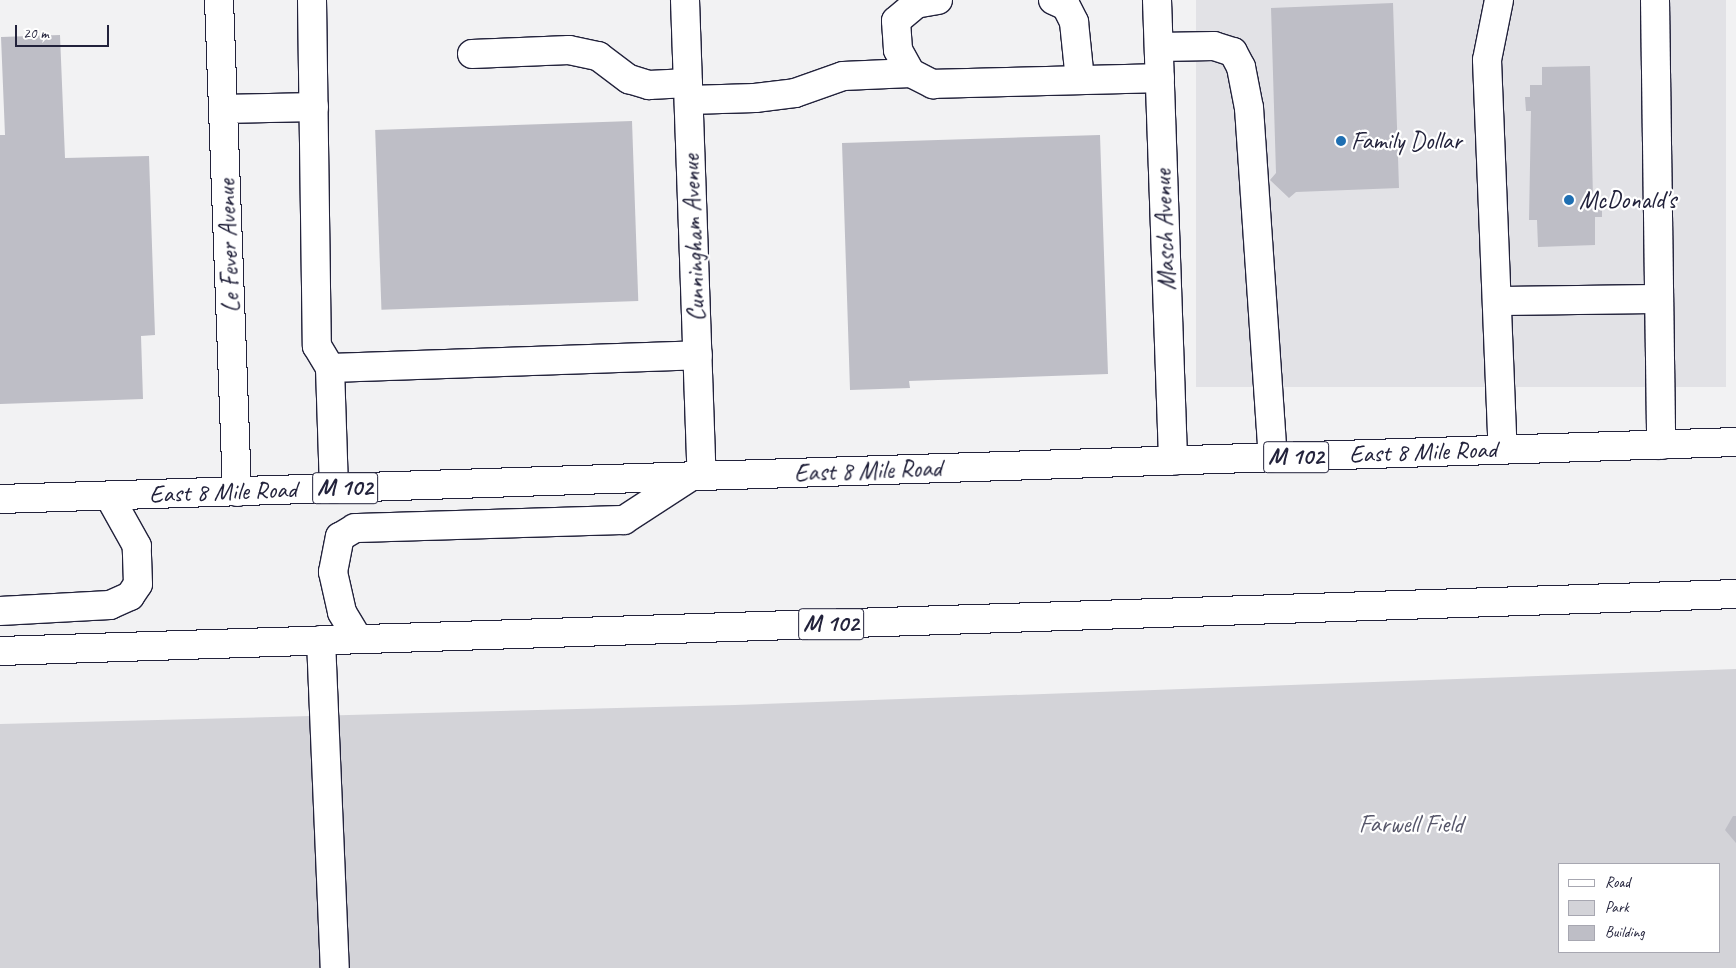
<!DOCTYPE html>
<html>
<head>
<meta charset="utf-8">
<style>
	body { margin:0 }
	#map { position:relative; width:1736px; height:968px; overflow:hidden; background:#f2f2f3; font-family:Caveat,sans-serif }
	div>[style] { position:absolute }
	.built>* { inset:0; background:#e2e2e6; transform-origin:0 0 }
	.green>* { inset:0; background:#d3d3d8 }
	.building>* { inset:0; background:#bebec6; transform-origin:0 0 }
	.roads { filter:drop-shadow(1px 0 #22223b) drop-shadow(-1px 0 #22223b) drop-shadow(0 1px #22223b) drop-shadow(0 -1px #22223b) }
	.minor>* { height:28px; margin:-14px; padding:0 14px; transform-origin:14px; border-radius:14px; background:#fff }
	.highway>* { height:28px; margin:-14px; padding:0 14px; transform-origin:14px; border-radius:14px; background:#fff }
	.dots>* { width:14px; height:14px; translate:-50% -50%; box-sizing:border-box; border:2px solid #fff; border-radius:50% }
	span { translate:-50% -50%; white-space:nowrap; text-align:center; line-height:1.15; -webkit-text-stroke:4.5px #fff; paint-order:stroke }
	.shield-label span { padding:1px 4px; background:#fff; border:1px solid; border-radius:4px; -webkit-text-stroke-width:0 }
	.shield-label { font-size:24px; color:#22223b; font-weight:700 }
	.poi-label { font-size:25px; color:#22223b }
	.left { translate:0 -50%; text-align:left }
	.street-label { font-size:25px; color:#22223b }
	.park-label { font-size:25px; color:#57576a }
	.legend { position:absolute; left:1558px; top:863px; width:162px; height:90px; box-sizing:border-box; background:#fff; border:1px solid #a7a7b1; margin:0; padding:6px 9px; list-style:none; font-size:15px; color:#22223b }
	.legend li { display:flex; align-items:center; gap:10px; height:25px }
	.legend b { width:25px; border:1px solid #a7a7b1 }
	.scale { position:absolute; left:15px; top:25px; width:94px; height:22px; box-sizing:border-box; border:2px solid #22223b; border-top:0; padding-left:6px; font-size:15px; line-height:18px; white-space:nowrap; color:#22223b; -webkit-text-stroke:4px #fff; paint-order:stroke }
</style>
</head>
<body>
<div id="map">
	<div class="built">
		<div style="left:1196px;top:0;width:530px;height:387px"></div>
	</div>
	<div class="green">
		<div style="clip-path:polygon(evenodd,1736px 669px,1736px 968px,0 968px,0 724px,735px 705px,1736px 669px,1560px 864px,1720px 864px,1720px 952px,1560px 952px,1560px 864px)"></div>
	</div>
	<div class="building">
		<div style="clip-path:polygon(1393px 3px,1399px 188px,1296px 192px,1289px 198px,1270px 180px,1276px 173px,1271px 8px)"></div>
		<div style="clip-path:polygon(60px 35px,65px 158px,149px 156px,155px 335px,141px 336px,143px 399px,0 404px,0 135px,5px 135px,1px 37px)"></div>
		<div style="clip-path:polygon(1590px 66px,1593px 199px,1602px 198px,1602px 217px,1595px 217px,1595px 245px,1538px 247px,1537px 220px,1529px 220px,1531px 111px,1526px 111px,1525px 97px,1530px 97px,1530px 85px,1542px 85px,1542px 67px)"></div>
		<div style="left:632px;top:121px;width:180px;height:257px;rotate:88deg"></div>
		<div style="clip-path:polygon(1100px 135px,1108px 374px,909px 381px,910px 388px,850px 390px,842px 143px)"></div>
		<div style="clip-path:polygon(1733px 816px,1736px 816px,1736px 843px,1725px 830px)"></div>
	</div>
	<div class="roads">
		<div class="minor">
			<div style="left:219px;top:0;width:492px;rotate:87.9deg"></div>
			<div style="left:312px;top:0;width:346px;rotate:89.2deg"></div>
			<div style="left:317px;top:346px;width:26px;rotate:59deg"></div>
			<div style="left:330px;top:368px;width:121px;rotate:88.1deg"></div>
			<div style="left:685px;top:0;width:476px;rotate:88deg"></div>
			<div style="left:938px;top:0;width:22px;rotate:170deg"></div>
			<div style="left:916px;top:4px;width:26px;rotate:140deg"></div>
			<div style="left:896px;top:21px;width:29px;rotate:86deg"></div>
			<div style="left:898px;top:50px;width:26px;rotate:61deg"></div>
			<div style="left:911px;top:73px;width:25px;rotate:27deg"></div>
			<div style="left:933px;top:84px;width:227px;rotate:-1.5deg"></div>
			<div style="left:1053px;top:0;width:14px;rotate:25deg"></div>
			<div style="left:1066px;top:6px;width:18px;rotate:63deg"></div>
			<div style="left:1074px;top:22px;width:58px;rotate:84.1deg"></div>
			<div style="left:1157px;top:0;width:461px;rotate:88deg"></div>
			<div style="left:1499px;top:0;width:61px;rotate:101.3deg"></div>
			<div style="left:1487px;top:60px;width:390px;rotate:87.7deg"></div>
			<div style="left:1655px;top:0;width:445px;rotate:89.2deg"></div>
			<div style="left:1159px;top:47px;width:55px;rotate:-1deg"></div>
			<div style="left:1214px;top:46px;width:20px;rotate:18deg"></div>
			<div style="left:1233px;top:52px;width:17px;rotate:62deg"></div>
			<div style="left:1241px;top:67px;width:42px;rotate:79deg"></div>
			<div style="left:1249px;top:108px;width:350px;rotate:86.1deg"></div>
			<div style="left:472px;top:54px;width:97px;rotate:-2.4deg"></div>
			<div style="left:569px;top:50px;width:30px;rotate:12deg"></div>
			<div style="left:598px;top:56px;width:39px;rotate:37deg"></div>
			<div style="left:629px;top:79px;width:21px;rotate:17deg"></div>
			<div style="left:649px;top:85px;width:39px;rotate:-3deg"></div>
			<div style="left:689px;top:100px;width:66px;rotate:-1.7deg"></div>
			<div style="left:755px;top:98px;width:40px;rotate:-7.1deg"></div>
			<div style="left:795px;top:93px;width:51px;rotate:-19.5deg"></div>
			<div style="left:843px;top:76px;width:68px;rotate:-2.5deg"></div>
			<div style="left:224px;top:109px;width:90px;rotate:-1.3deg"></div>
			<div style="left:1497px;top:301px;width:162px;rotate:-0.7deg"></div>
			<div style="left:330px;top:368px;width:368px;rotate:-2deg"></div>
			<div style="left:321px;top:640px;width:328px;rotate:87.6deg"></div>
		</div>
		<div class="highway">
			<div style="left:0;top:499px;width:1737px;rotate:-1.88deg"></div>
			<div style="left:0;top:611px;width:110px;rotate:-3.1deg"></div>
			<div style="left:110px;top:605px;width:22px;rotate:-24deg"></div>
			<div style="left:130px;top:596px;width:14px;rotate:-56deg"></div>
			<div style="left:138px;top:584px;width:38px;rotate:-92deg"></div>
			<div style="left:137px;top:546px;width:57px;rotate:-119.2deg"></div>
			<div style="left:358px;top:639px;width:31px;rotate:-121deg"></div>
			<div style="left:342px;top:612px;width:41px;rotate:-102.7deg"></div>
			<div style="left:333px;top:572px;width:36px;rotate:-79deg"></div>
			<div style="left:340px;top:537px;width:17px;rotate:-31deg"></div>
			<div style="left:355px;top:528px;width:269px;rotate:-1.7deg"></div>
			<div style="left:624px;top:520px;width:79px;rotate:-33.1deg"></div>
			<div style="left:0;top:651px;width:1737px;rotate:-1.88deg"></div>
		</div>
	</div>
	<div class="dots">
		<div style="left:1341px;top:141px;background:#1f6fb2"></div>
		<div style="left:1569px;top:200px;background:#1f6fb2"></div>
	</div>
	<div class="shield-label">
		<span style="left:1296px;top:457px">M 102</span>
		<span style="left:345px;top:488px">M 102</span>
		<span style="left:831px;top:624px">M 102</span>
	</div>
	<div class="poi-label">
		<span class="left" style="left:1351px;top:141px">Family Dollar</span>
		<span class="left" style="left:1579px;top:200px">McDonald's</span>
	</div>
	<div class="street-label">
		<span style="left:1165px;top:230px;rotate:-92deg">Masch Avenue</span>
		<span style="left:694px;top:238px;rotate:-92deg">Cunningham Avenue</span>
		<span style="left:229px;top:246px;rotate:-92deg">Le Fever Avenue</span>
		<span style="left:1423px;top:452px;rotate:-2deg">East 8 Mile Road</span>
		<span style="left:868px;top:471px;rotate:-2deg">East 8 Mile Road</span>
		<span style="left:223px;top:492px;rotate:-2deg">East 8 Mile Road</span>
	</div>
	<div class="park-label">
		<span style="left:1411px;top:824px">Farwell Field</span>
	</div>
	<ul class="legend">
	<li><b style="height:6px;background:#fff"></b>Road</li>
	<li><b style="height:14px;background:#d3d3d8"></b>Park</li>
	<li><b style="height:14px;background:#bebec6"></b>Building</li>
	</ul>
	<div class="scale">20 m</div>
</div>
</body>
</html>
